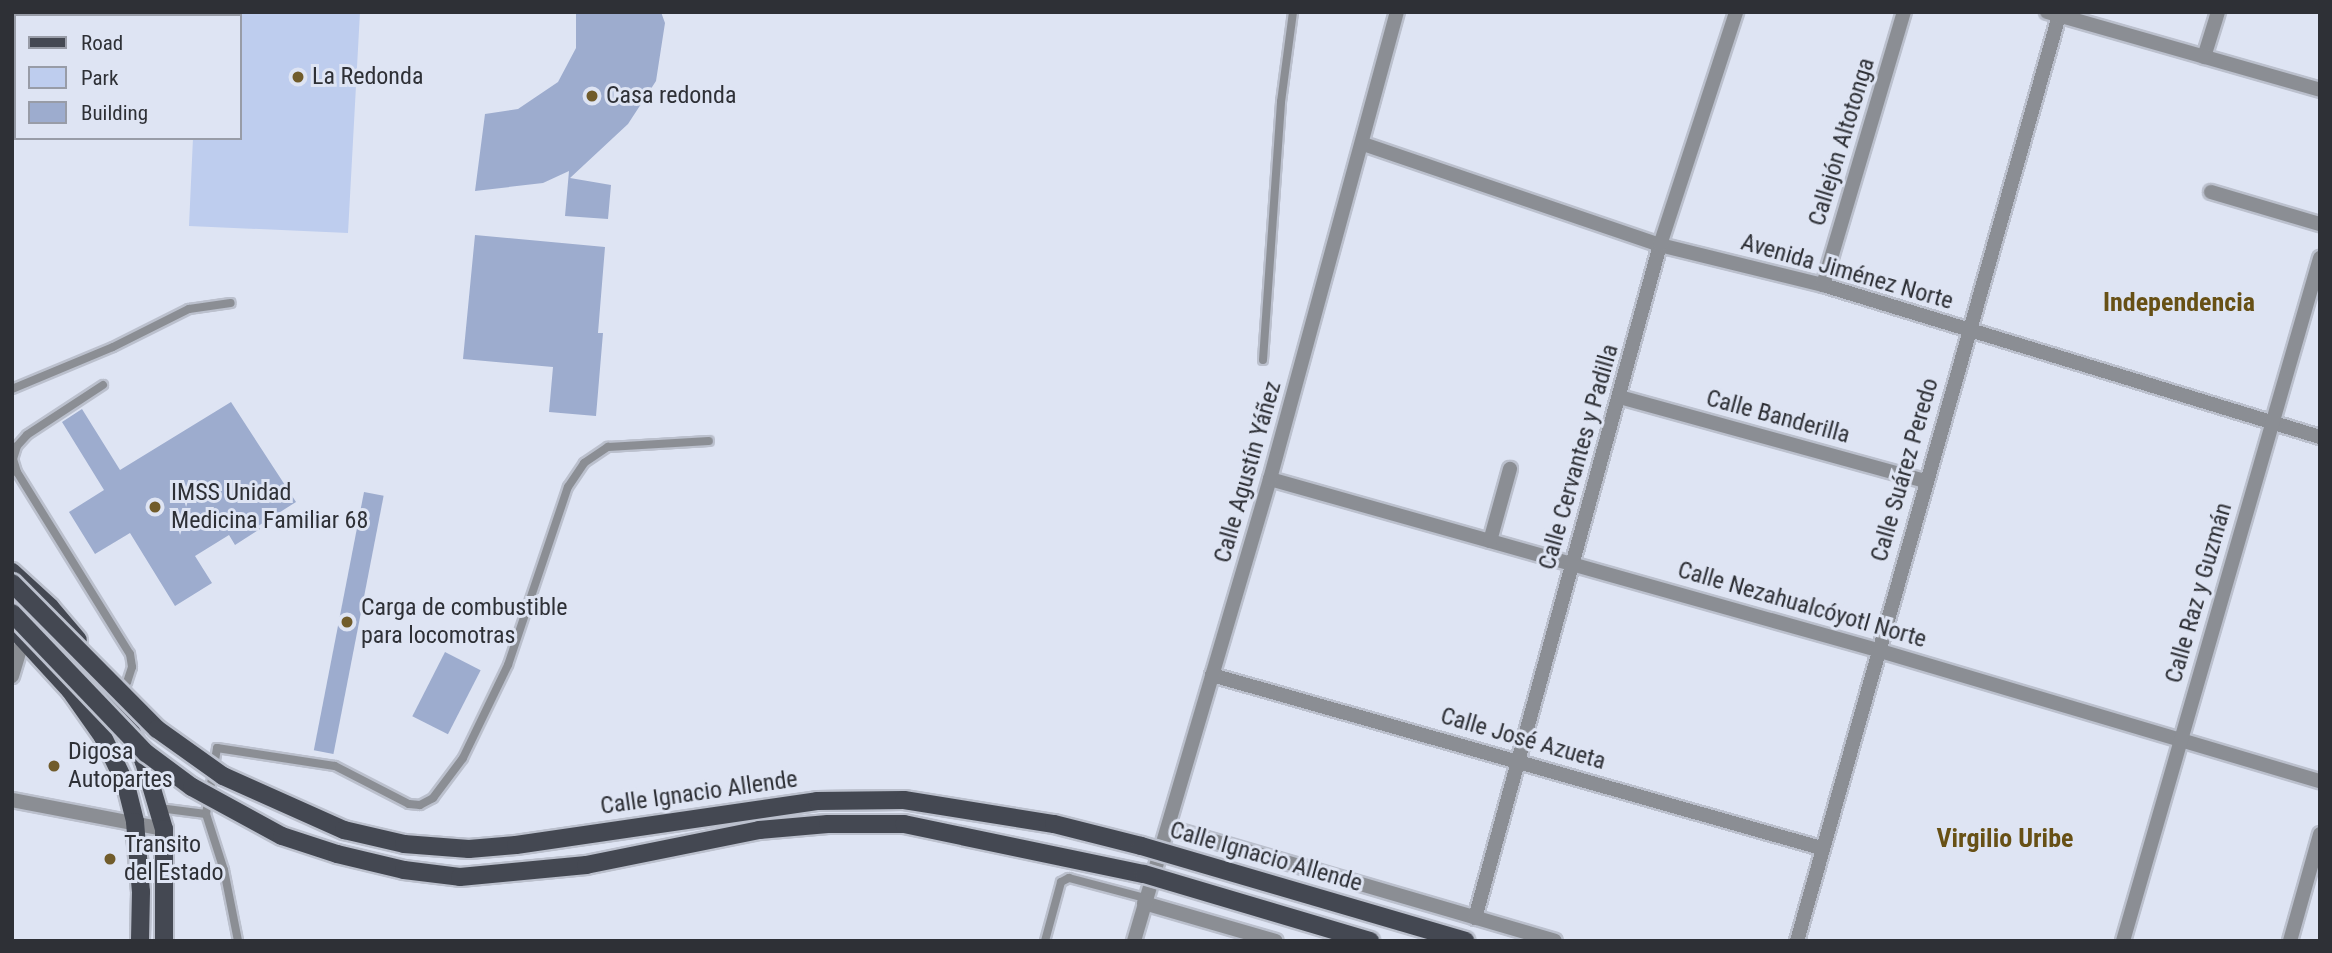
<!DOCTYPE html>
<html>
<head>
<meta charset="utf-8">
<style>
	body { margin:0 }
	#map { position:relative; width:2332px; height:953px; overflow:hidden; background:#dee4f3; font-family:"Roboto Condensed",sans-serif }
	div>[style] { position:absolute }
	.green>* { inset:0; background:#becdee }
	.building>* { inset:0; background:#9dacce; transform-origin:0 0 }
	.roads { filter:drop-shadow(2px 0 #bbc0cd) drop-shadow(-2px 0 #bbc0cd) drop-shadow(0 2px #bbc0cd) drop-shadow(0 -2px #bbc0cd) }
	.service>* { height:8px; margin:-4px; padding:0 4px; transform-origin:4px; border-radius:4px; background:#8b8e94 }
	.minor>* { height:14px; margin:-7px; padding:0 7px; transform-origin:7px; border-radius:7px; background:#8b8e94 }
	.tertiary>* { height:14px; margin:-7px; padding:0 7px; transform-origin:7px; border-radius:7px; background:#8b8e94 }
	.primary>* { height:18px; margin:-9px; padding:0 9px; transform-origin:9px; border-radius:9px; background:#444852 }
	.bridges { filter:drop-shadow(2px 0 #bbc0cd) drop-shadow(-2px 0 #bbc0cd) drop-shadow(0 2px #bbc0cd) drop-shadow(0 -2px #bbc0cd) }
	.primary-bridge>* { height:18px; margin:-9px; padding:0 9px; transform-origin:9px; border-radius:9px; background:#444852 }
	.dots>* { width:19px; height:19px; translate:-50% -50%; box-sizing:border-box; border:4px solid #dee4f3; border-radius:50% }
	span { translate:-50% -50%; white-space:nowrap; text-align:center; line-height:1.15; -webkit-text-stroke:6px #dee4f3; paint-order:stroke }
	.poi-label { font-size:24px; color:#2e3036 }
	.left { translate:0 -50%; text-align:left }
	.street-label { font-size:24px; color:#2e3036 }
	.neighbourhood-label { font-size:26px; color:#675015; font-weight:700 }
	.frame { position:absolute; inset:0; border:14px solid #2e3036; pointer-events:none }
	.legend { position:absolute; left:14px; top:14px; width:228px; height:126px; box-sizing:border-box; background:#dee4f3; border:2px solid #989ca7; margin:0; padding:9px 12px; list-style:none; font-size:21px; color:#2e3036 }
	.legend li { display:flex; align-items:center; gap:14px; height:35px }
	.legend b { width:35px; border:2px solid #989ca7 }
</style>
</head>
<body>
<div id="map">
	<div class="green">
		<div style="clip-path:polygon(200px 12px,360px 12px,348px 233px,189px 226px,193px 138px,240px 138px,240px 16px,200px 16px)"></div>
	</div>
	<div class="building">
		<div style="clip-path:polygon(576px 12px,661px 12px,665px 23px,656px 81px,628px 124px,570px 178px,611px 185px,608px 219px,565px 216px,569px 171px,543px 183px,475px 191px,485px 114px,518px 109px,558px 82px,576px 48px)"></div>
		<div style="clip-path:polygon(475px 235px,605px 247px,598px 333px,603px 333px,596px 416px,549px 412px,553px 367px,463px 359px)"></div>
		<div style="clip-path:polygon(231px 402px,296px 502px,258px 526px,260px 529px,235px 545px,229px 535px,195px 556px,212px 583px,175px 606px,130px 533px,95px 554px,69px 512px,104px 490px,62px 422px,82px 409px,120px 470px)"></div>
		<div style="left:364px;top:492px;width:20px;height:263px;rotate:11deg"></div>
		<div style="left:445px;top:652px;width:40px;height:72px;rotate:27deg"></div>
	</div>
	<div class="roads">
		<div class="service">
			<div style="left:1263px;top:360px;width:259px;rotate:-86deg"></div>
			<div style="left:1281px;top:102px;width:91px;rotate:-82.4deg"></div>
			<div style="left:103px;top:385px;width:91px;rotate:146.7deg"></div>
			<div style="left:27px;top:435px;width:15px;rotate:132deg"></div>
			<div style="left:17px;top:446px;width:14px;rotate:107deg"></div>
			<div style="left:13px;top:459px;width:14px;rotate:73deg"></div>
			<div style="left:17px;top:472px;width:214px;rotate:58.2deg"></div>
			<div style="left:130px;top:654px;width:13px;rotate:81deg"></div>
			<div style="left:132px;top:667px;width:16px;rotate:108deg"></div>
			<div style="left:127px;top:682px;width:13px;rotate:135deg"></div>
			<div style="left:12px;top:389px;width:109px;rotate:-22.6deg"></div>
			<div style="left:113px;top:347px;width:85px;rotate:-26.6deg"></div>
			<div style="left:189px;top:309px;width:42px;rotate:-8.1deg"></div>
			<div style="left:159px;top:808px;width:47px;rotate:7.3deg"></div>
			<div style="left:206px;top:814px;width:59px;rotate:72.2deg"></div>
			<div style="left:224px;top:870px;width:72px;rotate:78.8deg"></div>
			<div style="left:206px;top:814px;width:67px;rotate:-80.5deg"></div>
			<div style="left:217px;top:748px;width:119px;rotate:8.7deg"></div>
			<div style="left:335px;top:766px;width:83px;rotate:27.2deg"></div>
			<div style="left:409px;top:804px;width:11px;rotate:5deg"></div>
			<div style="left:420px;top:805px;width:15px;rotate:-28deg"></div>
			<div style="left:433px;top:798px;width:50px;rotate:-53.1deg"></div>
			<div style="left:463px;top:758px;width:103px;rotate:-64.2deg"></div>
			<div style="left:508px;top:665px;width:188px;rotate:-71.4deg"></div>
			<div style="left:568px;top:487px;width:29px;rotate:-56deg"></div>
			<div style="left:584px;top:463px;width:29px;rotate:-34deg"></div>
			<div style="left:608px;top:447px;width:101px;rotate:-3.4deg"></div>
			<div style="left:1045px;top:941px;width:61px;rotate:-74.8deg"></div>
			<div style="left:1061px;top:882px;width:9px;rotate:-27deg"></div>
			<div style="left:1069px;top:878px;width:79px;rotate:14.7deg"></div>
		</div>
		<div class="minor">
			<div style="left:2204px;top:57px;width:47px;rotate:-72.7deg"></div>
			<div style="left:1363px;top:144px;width:314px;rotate:18.8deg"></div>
			<div style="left:1660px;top:245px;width:168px;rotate:13.8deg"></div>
			<div style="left:1823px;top:285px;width:520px;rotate:17.01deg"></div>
			<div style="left:2211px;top:192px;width:114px;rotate:16.4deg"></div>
			<div style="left:1823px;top:285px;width:285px;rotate:-73.5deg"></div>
			<div style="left:1620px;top:397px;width:316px;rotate:15.4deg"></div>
			<div style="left:1270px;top:479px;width:631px;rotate:15.73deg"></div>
			<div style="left:1877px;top:650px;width:462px;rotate:16.5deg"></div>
			<div style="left:1490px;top:541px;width:75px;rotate:-74.5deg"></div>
			<div style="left:1212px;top:675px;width:633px;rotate:15.86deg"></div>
			<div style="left:12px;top:676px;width:42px;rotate:-73.3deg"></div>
			<div style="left:12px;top:800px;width:155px;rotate:10.8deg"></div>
			<div style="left:1169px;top:828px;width:402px;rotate:16.3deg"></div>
			<div style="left:1144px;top:903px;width:137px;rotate:16.1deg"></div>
			<div style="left:1475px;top:918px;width:698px;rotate:-74.63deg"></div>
			<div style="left:1660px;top:245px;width:245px;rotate:-71.9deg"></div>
			<div style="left:1134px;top:941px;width:482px;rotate:-73.6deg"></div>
			<div style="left:1270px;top:479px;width:484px;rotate:-74.8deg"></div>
			<div style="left:1797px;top:941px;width:966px;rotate:-74.19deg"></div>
			<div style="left:2123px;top:941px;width:711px;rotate:-73.91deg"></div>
			<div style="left:2290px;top:941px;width:111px;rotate:-74.3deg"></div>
		</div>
		<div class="tertiary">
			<div style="left:2047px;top:12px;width:284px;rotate:15.9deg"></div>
		</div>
		<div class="primary">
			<div style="left:12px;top:572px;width:52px;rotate:42.6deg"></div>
			<div style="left:50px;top:607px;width:43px;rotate:49.7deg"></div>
			<div style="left:12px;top:627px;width:86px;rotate:47.4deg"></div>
			<div style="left:70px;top:690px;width:57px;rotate:54.9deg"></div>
			<div style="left:103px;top:737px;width:53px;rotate:64.4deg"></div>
			<div style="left:126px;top:785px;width:38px;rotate:76deg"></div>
			<div style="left:135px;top:822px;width:70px;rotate:85.1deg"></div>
			<div style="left:141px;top:892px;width:49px;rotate:91.2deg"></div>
			<div style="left:113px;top:688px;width:80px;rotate:67.3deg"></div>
			<div style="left:144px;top:762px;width:70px;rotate:73.4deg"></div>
			<div style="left:164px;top:829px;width:112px;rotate:90deg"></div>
		</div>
	</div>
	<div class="bridges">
		<div class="primary-bridge">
			<div style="left:12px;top:583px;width:206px;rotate:45.2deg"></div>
			<div style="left:157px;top:729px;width:81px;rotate:35.5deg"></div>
			<div style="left:223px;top:776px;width:133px;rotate:24.1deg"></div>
			<div style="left:344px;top:830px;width:62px;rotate:13.1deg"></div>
			<div style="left:404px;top:844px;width:65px;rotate:4.4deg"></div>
			<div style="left:469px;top:849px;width:47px;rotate:-4.9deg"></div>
			<div style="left:516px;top:845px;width:304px;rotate:-8.3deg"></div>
			<div style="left:817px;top:801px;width:87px;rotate:-0.7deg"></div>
			<div style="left:904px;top:800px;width:152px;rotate:9.1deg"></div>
			<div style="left:1054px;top:824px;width:90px;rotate:14.2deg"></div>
			<div style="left:1141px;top:846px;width:338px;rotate:16.3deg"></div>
			<div style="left:12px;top:613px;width:194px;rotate:46.3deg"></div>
			<div style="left:146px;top:753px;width:57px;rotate:36.5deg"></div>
			<div style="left:192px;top:787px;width:102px;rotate:28.6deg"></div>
			<div style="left:282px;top:836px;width:58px;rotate:18.1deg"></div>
			<div style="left:337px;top:854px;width:69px;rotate:13.4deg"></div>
			<div style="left:404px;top:870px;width:56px;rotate:7.1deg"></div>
			<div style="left:460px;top:877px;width:127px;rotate:-5.4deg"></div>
			<div style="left:586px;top:865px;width:177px;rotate:-11.4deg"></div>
			<div style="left:759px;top:830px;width:69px;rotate:-5deg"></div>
			<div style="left:828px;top:824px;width:76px"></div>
			<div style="left:904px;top:824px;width:245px;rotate:11.8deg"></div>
			<div style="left:1144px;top:874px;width:236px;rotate:16.5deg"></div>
		</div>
	</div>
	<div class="dots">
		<div style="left:298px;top:77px;background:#715c2b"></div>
		<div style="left:592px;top:96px;background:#715c2b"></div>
		<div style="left:155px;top:507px;background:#715c2b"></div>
		<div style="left:347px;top:622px;background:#715c2b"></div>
		<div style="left:54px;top:766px;background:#715c2b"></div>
		<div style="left:110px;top:859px;background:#715c2b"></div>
	</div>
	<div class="poi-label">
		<span class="left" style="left:312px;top:77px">La Redonda</span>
		<span class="left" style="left:606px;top:96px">Casa redonda</span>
		<span class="left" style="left:171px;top:507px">IMSS Unidad<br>Medicina Familiar 68</span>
		<span class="left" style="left:361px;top:622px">Carga de combustible<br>para locomotras</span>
		<span class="left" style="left:68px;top:766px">Digosa<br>Autopartes</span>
		<span class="left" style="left:124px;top:859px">Transito<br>del Estado</span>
	</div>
	<div class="street-label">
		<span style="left:1842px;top:142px;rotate:-73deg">Callejón Altotonga</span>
		<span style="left:1847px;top:272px;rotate:16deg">Avenida Jiménez Norte</span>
		<span style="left:1778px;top:417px;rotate:15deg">Calle Banderilla</span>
		<span style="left:1579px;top:457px;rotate:-74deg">Calle Cervantes y Padilla</span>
		<span style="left:1905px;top:470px;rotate:-74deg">Calle Suárez Peredo</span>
		<span style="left:1248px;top:472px;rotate:-74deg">Calle Agustín Yáñez</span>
		<span style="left:2199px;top:593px;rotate:-74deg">Calle Raz y Guzmán</span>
		<span style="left:1802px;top:605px;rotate:16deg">Calle Nezahualcóyotl Norte</span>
		<span style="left:1523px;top:739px;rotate:16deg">Calle José Azueta</span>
		<span style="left:699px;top:793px;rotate:-8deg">Calle Ignacio Allende</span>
		<span style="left:1266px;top:857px;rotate:16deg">Calle Ignacio Allende</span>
	</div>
	<div class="neighbourhood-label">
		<span style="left:2179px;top:303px">Independencia</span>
		<span style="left:2005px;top:839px">Virgilio Uribe</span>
	</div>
	<div class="frame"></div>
	<ul class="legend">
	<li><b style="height:9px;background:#444852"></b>Road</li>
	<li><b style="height:19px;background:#becdee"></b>Park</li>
	<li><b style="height:19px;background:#9dacce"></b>Building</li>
	</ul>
</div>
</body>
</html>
